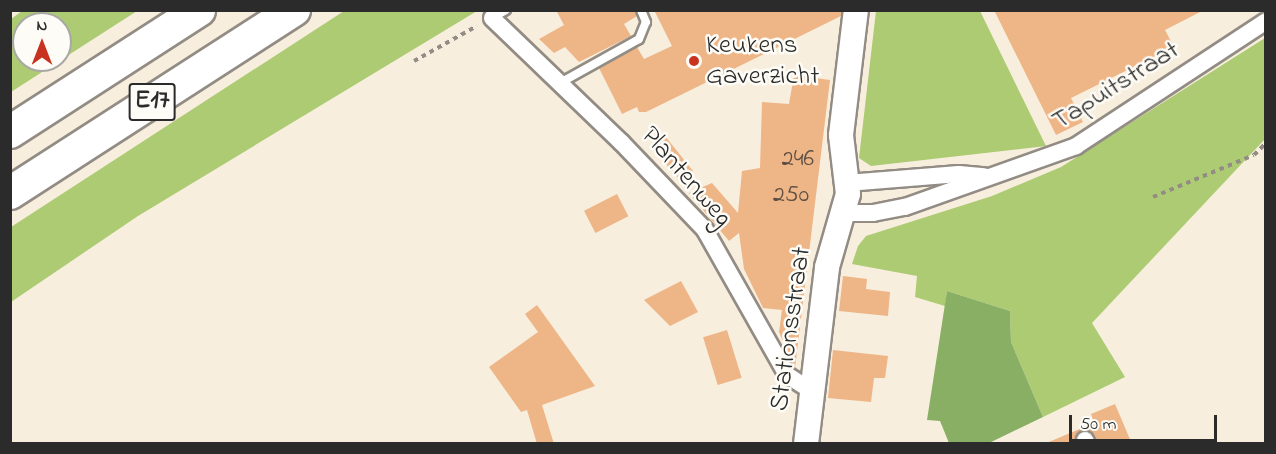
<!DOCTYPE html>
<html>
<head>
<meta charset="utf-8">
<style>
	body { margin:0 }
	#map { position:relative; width:1276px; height:454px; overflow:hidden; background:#f8eedd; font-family:"Indie Flower",sans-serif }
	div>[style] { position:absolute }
	.green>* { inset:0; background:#accb73 }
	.forest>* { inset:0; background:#89af65 }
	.building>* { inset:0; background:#eeb587; transform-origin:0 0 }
	.path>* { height:4px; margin-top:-2px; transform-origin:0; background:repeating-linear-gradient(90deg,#928c84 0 4.5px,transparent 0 9px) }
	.roads { filter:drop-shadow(2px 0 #928c84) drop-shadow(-2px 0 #928c84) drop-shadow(0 2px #928c84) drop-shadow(0 -2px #928c84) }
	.lane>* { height:8px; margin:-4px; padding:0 4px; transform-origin:4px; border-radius:4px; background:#fff }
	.street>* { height:16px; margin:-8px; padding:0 8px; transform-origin:8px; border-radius:8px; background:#fff }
	.secondary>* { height:24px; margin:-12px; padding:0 12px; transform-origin:12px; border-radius:12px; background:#fff }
	.highway>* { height:32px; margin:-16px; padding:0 16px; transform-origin:16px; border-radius:16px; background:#fff }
	.dots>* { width:16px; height:16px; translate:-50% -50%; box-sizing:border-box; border:3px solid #fdfcf7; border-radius:50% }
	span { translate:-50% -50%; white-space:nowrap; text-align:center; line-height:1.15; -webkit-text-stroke:5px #fdfcf7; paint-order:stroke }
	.number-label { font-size:24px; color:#5c4e42 }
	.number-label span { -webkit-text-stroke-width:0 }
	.shield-label span { padding:2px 4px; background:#fdfcf7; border:2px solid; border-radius:4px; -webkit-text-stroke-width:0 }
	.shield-label { font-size:26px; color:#2b2b2b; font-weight:700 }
	.poi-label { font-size:27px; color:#2b2b2b }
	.left { translate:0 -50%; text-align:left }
	.street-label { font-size:27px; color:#2b2b2b }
	.frame { position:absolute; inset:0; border:12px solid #2b2b2b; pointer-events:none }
	.north { position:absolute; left:12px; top:12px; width:60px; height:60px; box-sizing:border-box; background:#fdfcf7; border:2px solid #a9a8a5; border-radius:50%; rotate:0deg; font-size:16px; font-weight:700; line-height:24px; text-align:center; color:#2b2b2b }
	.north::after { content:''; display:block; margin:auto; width:21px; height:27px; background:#c8321e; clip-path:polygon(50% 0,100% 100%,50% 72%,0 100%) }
	.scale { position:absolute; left:1069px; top:415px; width:148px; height:27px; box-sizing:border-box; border:3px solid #2b2b2b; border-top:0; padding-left:8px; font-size:18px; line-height:21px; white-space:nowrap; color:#2b2b2b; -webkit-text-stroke:4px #fdfcf7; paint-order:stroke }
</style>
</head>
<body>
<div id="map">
	<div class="green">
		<div style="clip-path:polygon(evenodd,22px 11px,22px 10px,137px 11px,11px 92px,11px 19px,22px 11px,24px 24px,60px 24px,60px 60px,24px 60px,24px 24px)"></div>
		<div style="clip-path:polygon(344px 11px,477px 11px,138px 216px,11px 302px,11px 227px)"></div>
		<div style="clip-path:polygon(876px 11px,980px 11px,1046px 146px,871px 166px,859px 158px)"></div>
		<div style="clip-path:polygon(1265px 38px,1265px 139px,1092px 323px,1125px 377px,1043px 417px,1011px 342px,1010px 311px,947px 291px,945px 306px,915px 297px,917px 276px,852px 264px,858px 246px,866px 236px,992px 196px,1061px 167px)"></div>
	</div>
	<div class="forest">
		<div style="clip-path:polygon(947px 291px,1010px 311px,1011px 342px,1043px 417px,987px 444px,949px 443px,940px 421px,927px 420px)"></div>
	</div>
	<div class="building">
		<div style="clip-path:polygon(556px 10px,635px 10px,637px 16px,624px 24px,631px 36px,579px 62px,565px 47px,554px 53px,539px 39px,564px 25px)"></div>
		<div style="clip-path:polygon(654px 10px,842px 10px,841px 16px,646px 112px,639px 112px,637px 107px,622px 114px,599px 68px,637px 47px,644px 59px,672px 46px)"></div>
		<div style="clip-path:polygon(994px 10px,1204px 10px,1165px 30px,1174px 47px,1071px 98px,1083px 122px,1056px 135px)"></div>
		<div style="clip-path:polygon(794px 75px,830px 80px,795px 368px,779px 332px,782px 310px,763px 308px,744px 269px,739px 233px,729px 241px,689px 193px,712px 183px,738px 213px,742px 171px,760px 168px,762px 102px,789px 104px)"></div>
		<div style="clip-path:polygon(665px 136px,693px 171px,681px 181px,651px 148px)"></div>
		<div style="left:617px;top:194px;width:25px;height:37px;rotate:63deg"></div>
		<div style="clip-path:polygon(843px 276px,867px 279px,866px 289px,890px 292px,888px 316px,839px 311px)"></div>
		<div style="clip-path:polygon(681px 281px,698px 312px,670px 326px,644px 300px)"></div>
		<div style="clip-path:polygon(537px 305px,595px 386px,542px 405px,554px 444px,537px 444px,527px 410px,521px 412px,489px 367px,538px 332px,525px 314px)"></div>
		<div style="left:727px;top:330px;width:50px;height:25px;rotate:73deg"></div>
		<div style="clip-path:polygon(833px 350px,888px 356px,885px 378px,874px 378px,871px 402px,828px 398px)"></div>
		<div style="clip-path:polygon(1115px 404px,1132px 444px,1097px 444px,1094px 435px,1085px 430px,1077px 434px,1075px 444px,1044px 444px,1094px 423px,1091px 414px)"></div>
	</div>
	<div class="path">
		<div style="left:414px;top:61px;width:72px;rotate:-29.1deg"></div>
		<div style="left:1153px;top:197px;width:109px;rotate:-22.6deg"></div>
		<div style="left:1254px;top:155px;width:17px;rotate:-45deg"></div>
	</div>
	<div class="roads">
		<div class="lane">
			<div style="left:492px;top:18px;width:16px;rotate:-30deg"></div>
			<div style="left:560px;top:83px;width:90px;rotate:-29.1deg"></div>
			<div style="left:639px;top:39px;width:18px;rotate:-68deg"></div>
			<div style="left:646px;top:22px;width:13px;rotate:-113deg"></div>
		</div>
		<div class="street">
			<div style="left:492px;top:18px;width:180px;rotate:43.9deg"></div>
			<div style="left:622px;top:143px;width:120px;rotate:46.3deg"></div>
			<div style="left:705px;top:230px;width:167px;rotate:60.5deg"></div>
			<div style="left:787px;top:375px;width:30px;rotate:33deg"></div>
			<div style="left:847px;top:183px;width:112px;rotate:-4.6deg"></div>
			<div style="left:959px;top:174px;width:25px;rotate:5deg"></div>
			<div style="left:846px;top:213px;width:27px"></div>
			<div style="left:873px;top:213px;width:33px;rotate:-11deg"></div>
			<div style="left:905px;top:207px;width:182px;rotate:-19.6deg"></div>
			<div style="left:1076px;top:146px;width:227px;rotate:-33.3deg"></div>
			<div style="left:1085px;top:440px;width:4px;rotate:63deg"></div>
		</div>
		<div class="secondary">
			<div style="left:806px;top:444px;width:178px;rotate:-83.2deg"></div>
			<div style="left:827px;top:267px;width:76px;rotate:-74deg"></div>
			<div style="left:848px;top:194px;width:59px;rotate:-96.8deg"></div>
			<div style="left:841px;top:135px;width:126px;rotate:-83.2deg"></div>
		</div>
		<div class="highway">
			<div style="left:10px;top:132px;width:225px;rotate:-32.8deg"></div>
			<div style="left:10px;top:193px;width:338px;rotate:-32.8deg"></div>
		</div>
	</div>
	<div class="dots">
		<div style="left:694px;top:61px;background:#c8321e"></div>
	</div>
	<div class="number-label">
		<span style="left:798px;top:160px">246</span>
		<span style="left:791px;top:196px">250</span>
	</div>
	<div class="shield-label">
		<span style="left:152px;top:102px">E17</span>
	</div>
	<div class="poi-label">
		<span class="left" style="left:706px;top:61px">Keukens<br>Gaverzicht</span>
	</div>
	<div class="street-label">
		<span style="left:1116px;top:86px;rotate:-32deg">Tapuitstraat</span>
		<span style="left:686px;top:177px;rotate:49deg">Plantenweg</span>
		<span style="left:791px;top:329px;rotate:-82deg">Stationsstraat</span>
	</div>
	<div class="frame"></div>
	<div class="north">N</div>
	<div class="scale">50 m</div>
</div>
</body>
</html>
